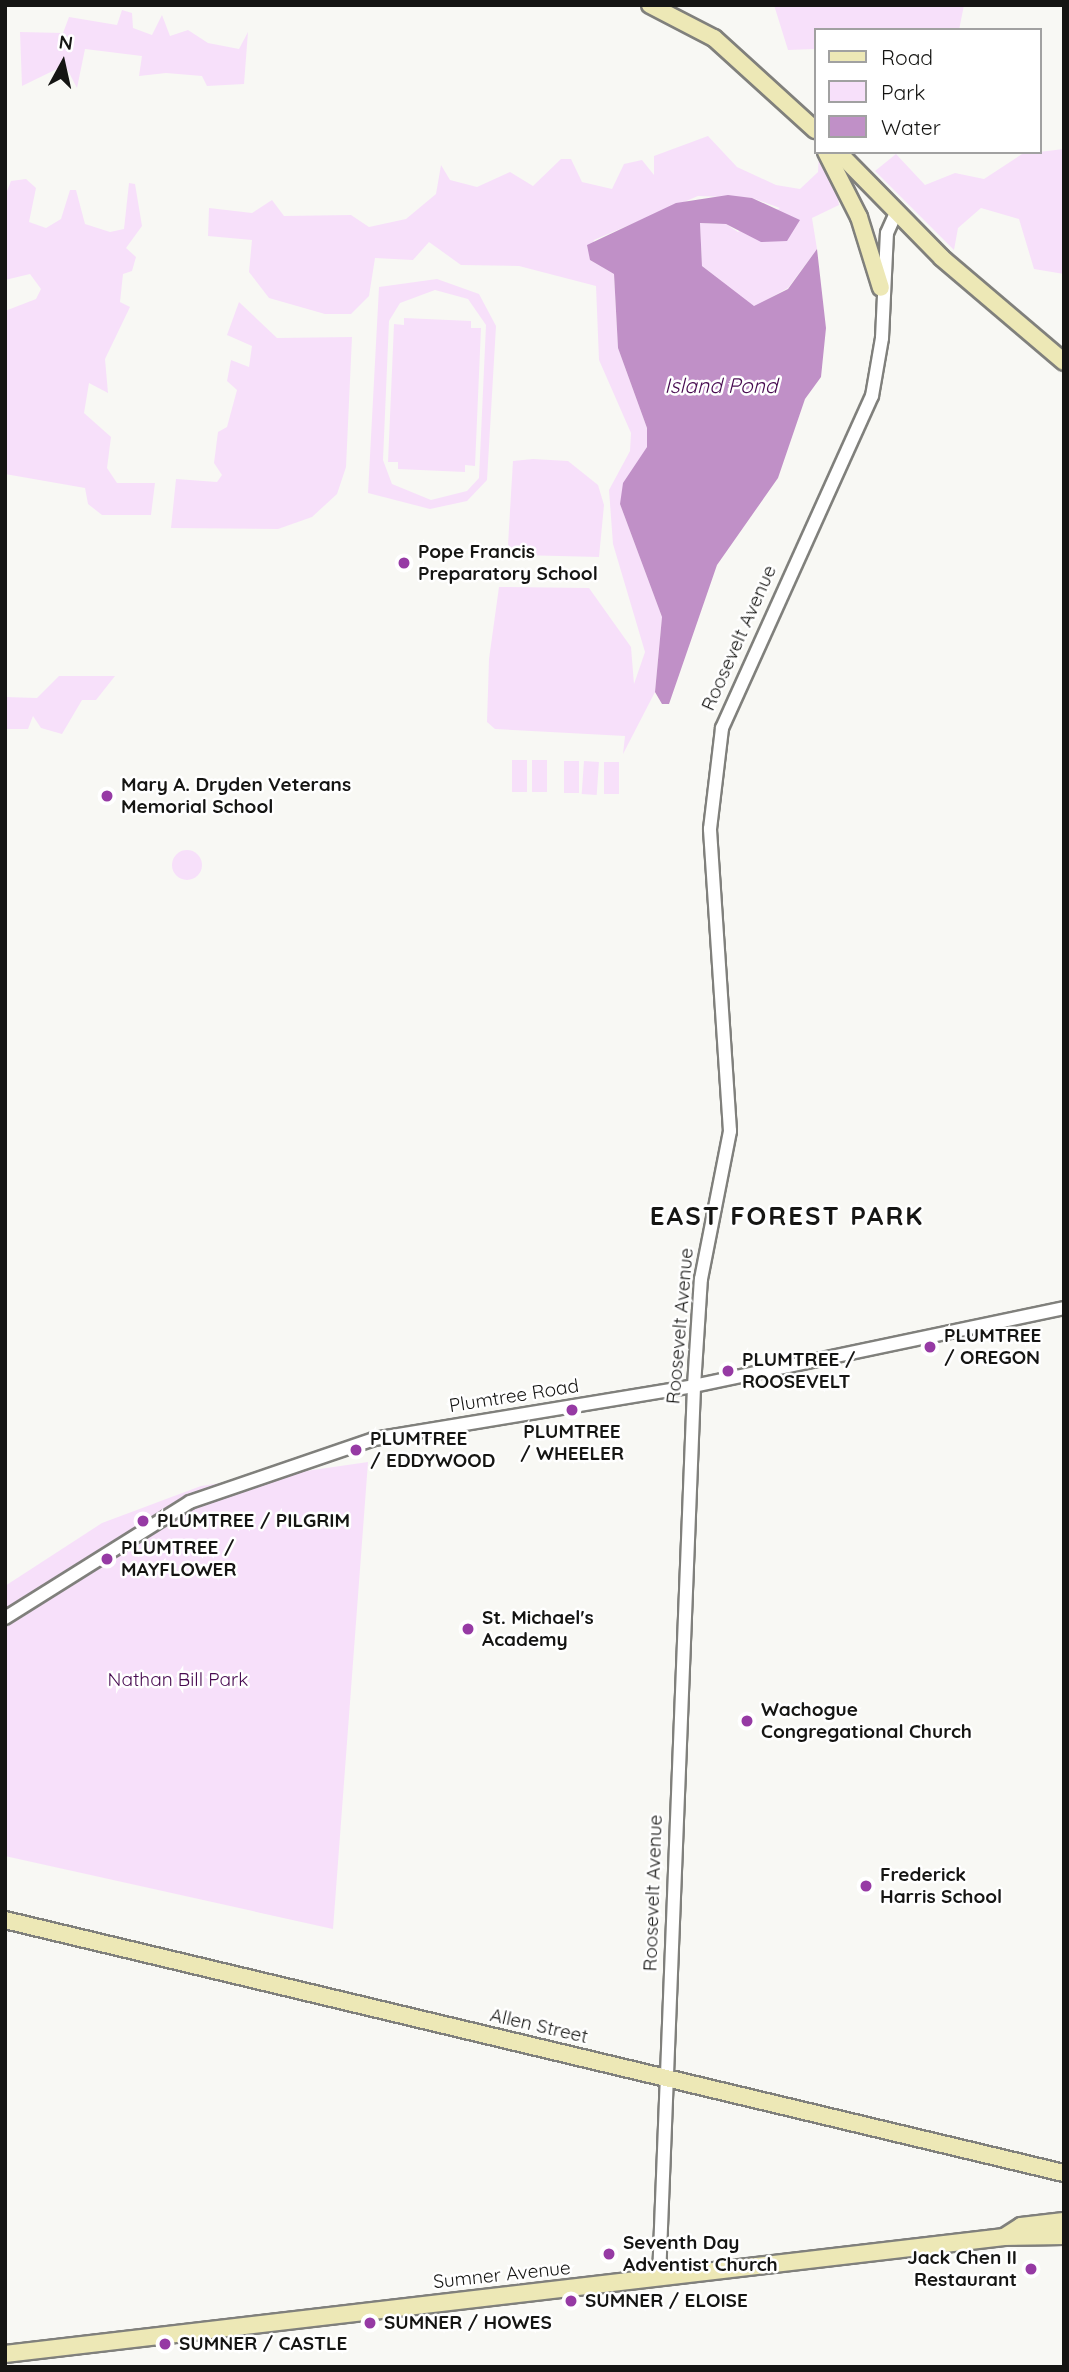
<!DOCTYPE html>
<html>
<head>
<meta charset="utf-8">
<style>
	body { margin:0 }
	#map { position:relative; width:1069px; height:2372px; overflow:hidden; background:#f8f8f4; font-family:Quicksand,sans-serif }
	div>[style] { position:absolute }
	.green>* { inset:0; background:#f7e0fa; transform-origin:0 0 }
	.round { border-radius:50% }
	.water>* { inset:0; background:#c090c7 }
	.roads { filter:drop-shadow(2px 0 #80807c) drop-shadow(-2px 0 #80807c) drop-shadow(0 2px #80807c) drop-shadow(0 -2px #80807c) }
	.minor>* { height:12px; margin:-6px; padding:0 6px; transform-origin:6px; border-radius:6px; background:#fff }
	.major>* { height:16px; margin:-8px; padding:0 8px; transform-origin:8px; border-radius:8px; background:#ede8b6 }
	.dots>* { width:19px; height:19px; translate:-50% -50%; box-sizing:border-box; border:4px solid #fff; border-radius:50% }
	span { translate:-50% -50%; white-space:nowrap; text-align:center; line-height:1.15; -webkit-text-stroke:5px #fff; paint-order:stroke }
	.poi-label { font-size:19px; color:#151513; font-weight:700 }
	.left { translate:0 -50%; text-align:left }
	.right { translate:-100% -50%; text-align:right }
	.street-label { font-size:19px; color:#151513 }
	.park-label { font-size:19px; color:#470a50 }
	.water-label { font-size:21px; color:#470a50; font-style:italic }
	.district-label { font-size:26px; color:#151513; font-weight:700; letter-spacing:2px }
	.frame { position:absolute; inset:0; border:7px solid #151513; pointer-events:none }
	.legend { position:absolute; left:814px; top:28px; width:228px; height:126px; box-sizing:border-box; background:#fff; border:2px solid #a1a1a1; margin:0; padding:9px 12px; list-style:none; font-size:21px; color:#151513 }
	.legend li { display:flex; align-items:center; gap:14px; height:35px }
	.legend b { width:35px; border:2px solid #a1a1a1 }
	.north { position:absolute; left:28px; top:28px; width:70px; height:70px; -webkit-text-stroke:5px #fff; paint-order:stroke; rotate:8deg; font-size:19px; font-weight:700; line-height:28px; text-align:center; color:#151513 }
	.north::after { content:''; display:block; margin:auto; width:24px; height:32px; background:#151513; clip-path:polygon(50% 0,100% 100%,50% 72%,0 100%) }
</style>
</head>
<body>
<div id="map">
	<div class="green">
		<div style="clip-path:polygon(774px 5px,964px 5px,959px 30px,815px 30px,815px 49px,788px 50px)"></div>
		<div style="clip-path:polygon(122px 10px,132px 13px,133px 28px,152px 35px,162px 15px,170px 36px,188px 30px,208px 43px,239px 49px,248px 32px,244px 84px,207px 86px,202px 76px,166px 73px,139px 76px,142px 56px,85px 49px,77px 88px,65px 65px,22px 86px,20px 32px,63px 33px,69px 17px,117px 25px)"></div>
		<div style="clip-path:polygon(708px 136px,737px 167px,776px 185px,800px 189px,818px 172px,819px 154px,836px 184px,839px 205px,812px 218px,817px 249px,788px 288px,754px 307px,702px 266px,700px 223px,726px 224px,738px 232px,780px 208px,752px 198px,698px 196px,594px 240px,590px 260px,614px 274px,618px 348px,647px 428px,647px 447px,620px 504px,662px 617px,655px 692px,623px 754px,625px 736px,495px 729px,487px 722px,489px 659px,499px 587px,589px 588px,631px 647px,634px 684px,645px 652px,613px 544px,609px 490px,630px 451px,631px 433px,599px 360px,596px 286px,519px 266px,461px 265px,429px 242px,413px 260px,375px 258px,369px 296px,351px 314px,325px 314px,269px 298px,249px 272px,252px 240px,208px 236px,209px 208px,252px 213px,272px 200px,284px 216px,351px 215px,369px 227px,406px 219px,436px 194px,441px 165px,450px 180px,477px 187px,510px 172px,533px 186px,561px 159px,571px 159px,582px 182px,612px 189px,624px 164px,642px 160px,654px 175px,654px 156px)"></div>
		<div style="clip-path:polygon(1064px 149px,1064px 274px,1034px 269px,1019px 219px,981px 208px,958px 228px,954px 250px,875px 171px,896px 154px,925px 185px,955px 173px,984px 179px,1022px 154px)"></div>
		<div style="clip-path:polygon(26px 179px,36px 188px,29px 222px,46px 228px,61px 219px,70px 190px,76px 190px,85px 224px,110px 232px,124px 229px,129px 183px,135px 184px,142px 226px,126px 248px,136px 257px,132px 271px,123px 274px,120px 302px,130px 307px,105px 359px,108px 393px,89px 383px,84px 413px,111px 437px,107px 468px,117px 483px,155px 483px,151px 515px,102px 515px,88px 504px,85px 488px,5px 474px,5px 311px,36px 299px,41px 289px,30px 274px,5px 280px,5px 196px,11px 181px)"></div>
		<div style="clip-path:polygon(evenodd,437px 279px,479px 294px,496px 326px,487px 480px,467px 501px,430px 509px,368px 493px,379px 287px,437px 279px,435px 290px,468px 299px,486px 325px,479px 478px,467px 491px,431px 500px,392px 484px,383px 460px,389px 321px,400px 303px,435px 290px)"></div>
		<div style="clip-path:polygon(239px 302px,277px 338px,352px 337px,346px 467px,337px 494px,312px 517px,278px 529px,171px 528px,176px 479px,217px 482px,222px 475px,214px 463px,218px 432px,227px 427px,237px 390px,227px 381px,231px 360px,249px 367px,252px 346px,227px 335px)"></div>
		<div style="clip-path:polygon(404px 318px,471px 321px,471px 328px,481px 328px,475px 466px,465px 465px,465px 472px,398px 469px,398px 462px,388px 462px,394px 324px,404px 325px)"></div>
		<div style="clip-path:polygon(533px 459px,568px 461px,598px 485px,604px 505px,599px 557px,519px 555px,508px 545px,513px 461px)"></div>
		<div style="clip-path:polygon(59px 676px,115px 676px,96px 700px,82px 700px,62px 734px,41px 728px,33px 716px,28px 729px,5px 729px,5px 697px,37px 698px)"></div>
		<div style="left:512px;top:760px;width:15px;height:32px"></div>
		<div style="left:532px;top:760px;width:15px;height:32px"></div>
		<div style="left:564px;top:761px;width:15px;height:32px"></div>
		<div style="left:584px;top:761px;width:15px;height:33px;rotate:4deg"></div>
		<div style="left:604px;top:762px;width:15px;height:32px"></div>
		<div class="round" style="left:172px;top:850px;width:30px;height:30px"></div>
		<div style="clip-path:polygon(368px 1462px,333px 1929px,5px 1856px,5px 1586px,102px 1523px,201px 1486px)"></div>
	</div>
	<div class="water">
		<div style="clip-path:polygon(728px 195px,752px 198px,800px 220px,787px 241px,761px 242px,726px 224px,700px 223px,702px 266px,754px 306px,788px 289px,817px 249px,826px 328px,821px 377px,805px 399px,778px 478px,717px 565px,669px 704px,662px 704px,655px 692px,662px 617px,620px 504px,623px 483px,647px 447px,647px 428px,618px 348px,614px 274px,590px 260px,587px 245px,676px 203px)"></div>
	</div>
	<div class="roads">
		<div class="minor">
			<div style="left:5px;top:1618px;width:218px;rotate:-32.1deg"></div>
			<div style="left:190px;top:1502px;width:194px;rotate:-18.9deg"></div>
			<div style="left:374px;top:1439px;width:324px;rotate:-9.4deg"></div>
			<div style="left:694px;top:1386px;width:378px;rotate:-11.9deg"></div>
			<div style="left:659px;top:2278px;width:893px;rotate:-87.75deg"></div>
			<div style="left:694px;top:1386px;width:107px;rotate:-86.3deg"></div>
			<div style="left:701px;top:1279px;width:151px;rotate:-78.9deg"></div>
			<div style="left:730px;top:1131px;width:303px;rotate:-93.8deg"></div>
			<div style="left:710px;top:829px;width:102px;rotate:-83.2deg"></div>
			<div style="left:722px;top:728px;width:364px;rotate:-65.7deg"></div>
			<div style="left:872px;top:396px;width:59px;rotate:-80.2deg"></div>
			<div style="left:882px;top:338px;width:105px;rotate:-87.3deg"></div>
			<div style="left:887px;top:233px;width:24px;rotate:-66deg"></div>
		</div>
		<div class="major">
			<div style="left:650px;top:5px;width:72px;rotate:27.3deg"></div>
			<div style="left:714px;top:38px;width:137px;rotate:42.3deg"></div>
			<div style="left:826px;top:152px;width:73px;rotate:63.1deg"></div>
			<div style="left:859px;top:217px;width:74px;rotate:72.8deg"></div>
			<div style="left:838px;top:152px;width:148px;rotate:45.5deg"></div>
			<div style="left:942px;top:258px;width:160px;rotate:40.4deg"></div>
			<div style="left:5px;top:1920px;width:1089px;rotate:13.44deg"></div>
			<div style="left:1004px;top:2237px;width:20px;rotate:-33deg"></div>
			<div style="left:1021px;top:2226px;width:43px;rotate:-6.6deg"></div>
			<div style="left:5px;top:2354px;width:1006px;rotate:-6.68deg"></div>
			<div style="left:1004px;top:2237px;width:60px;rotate:-1deg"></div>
		</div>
	</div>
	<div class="dots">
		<div style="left:404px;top:563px;background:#963aa4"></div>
		<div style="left:107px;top:796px;background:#963aa4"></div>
		<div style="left:930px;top:1347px;background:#963aa4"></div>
		<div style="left:728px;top:1371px;background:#963aa4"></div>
		<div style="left:572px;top:1410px;background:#963aa4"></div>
		<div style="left:356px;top:1450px;background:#963aa4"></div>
		<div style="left:143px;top:1521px;background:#963aa4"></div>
		<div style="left:107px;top:1559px;background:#963aa4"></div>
		<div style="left:468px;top:1629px;background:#963aa4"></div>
		<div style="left:747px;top:1721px;background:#963aa4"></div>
		<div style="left:866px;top:1886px;background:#963aa4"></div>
		<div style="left:609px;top:2254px;background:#963aa4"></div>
		<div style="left:1031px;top:2269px;background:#963aa4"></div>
		<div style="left:571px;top:2301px;background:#963aa4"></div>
		<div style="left:370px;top:2323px;background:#963aa4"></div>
		<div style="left:165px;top:2344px;background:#963aa4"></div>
	</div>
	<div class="poi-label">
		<span class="left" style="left:418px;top:563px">Pope Francis<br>Preparatory School</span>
		<span class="left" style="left:121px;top:796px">Mary A. Dryden Veterans<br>Memorial School</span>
		<span class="left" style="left:944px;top:1347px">PLUMTREE<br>/ OREGON</span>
		<span class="left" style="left:742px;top:1371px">PLUMTREE /<br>ROOSEVELT</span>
		<span style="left:572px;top:1443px">PLUMTREE<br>/ WHEELER</span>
		<span class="left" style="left:370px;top:1450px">PLUMTREE<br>/ EDDYWOOD</span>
		<span class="left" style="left:157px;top:1521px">PLUMTREE / PILGRIM</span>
		<span class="left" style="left:121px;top:1559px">PLUMTREE /<br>MAYFLOWER</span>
		<span class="left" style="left:482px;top:1629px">St. Michael's<br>Academy</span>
		<span class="left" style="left:761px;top:1721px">Wachogue<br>Congregational Church</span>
		<span class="left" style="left:880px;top:1886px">Frederick<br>Harris School</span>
		<span class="left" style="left:623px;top:2254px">Seventh Day<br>Adventist Church</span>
		<span class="right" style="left:1017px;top:2269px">Jack Chen II<br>Restaurant</span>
		<span class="left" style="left:585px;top:2301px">SUMNER / ELOISE</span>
		<span class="left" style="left:384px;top:2323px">SUMNER / HOWES</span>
		<span class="left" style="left:179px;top:2344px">SUMNER / CASTLE</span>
	</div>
	<div class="street-label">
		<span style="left:739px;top:638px;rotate:-66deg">Roosevelt Avenue</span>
		<span style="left:680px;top:1326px;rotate:-85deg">Roosevelt Avenue</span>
		<span style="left:514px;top:1396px;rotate:-9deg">Plumtree Road</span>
		<span style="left:653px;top:1893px;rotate:-88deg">Roosevelt Avenue</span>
		<span style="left:539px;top:2026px;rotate:13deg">Allen Street</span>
		<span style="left:502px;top:2275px;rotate:-6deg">Sumner Avenue</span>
	</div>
	<div class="park-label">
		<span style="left:178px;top:1680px">Nathan Bill Park</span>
	</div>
	<div class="water-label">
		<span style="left:721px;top:385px">Island Pond</span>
	</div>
	<div class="district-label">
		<span style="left:787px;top:1216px">EAST FOREST PARK</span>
	</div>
	<div class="frame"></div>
	<ul class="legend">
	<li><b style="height:9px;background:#ede8b6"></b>Road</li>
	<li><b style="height:19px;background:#f7e0fa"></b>Park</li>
	<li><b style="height:19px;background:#c090c7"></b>Water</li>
	</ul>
	<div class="north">N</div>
</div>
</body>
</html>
